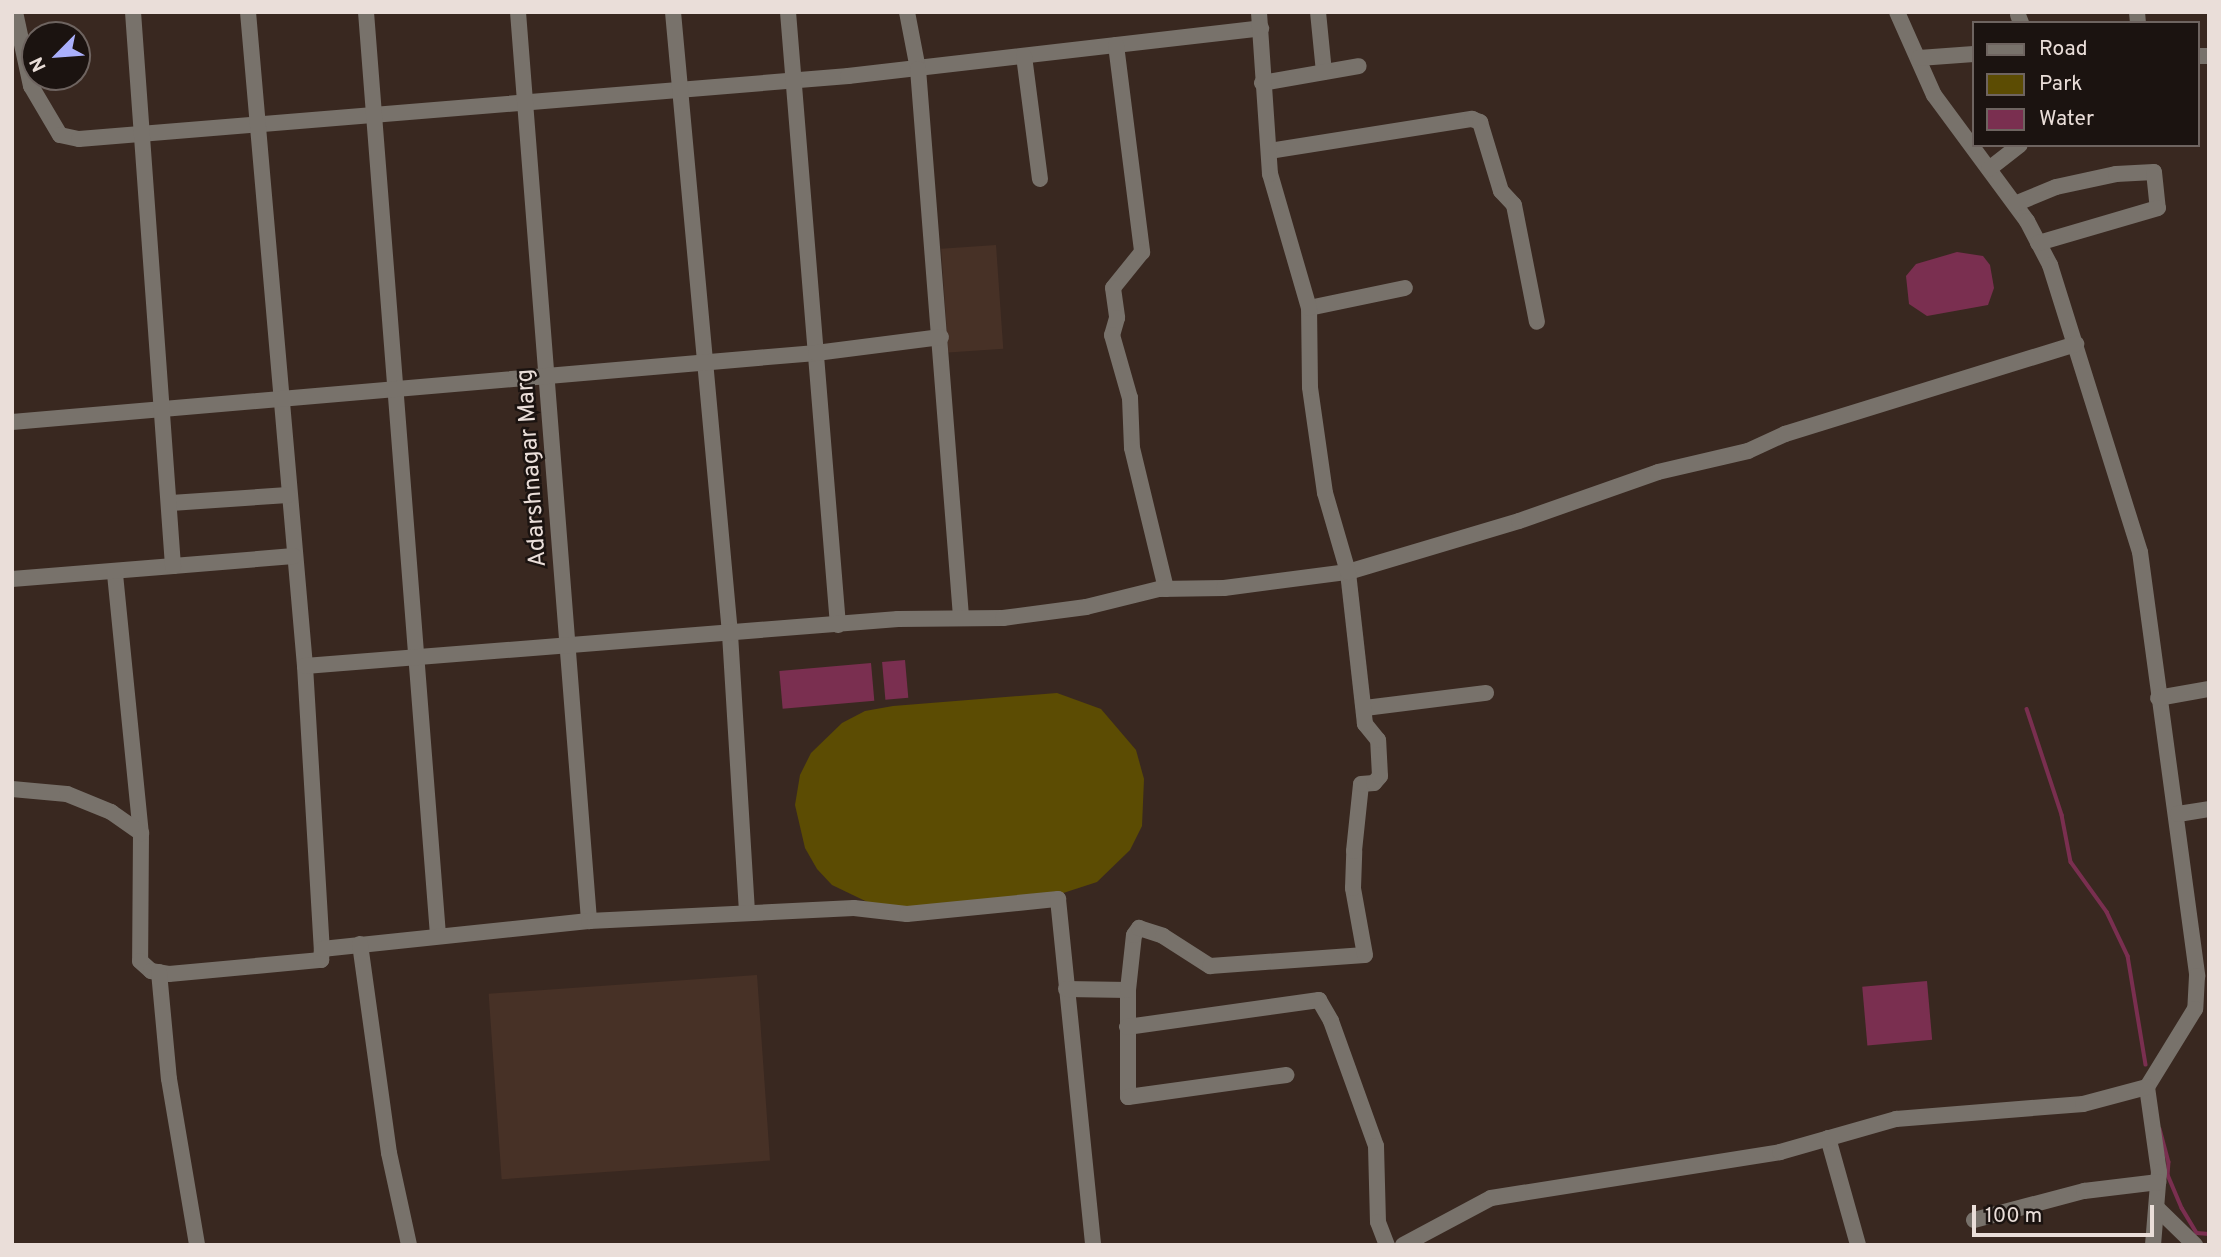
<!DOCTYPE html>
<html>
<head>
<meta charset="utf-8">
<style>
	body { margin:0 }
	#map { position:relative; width:2221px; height:1257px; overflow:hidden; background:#392820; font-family:Overpass,sans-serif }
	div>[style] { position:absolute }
	.built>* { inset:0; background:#473126; transform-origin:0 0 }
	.green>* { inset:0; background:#5c4c03 }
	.water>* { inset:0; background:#7a2f50; transform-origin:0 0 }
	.stream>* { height:3.5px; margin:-1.75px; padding:0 1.75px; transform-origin:1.75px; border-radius:1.75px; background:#7a2f50 }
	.minor>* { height:16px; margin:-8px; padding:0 8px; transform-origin:8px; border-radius:8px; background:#78726b }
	span { translate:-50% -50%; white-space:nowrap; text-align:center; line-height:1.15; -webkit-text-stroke:5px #1b1310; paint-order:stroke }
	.street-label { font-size:24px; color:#eaded9 }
	.frame { position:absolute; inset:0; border:14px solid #eaded9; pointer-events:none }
	.legend { position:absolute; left:1972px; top:21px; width:228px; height:126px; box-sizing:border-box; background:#1b1310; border:2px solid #6e6460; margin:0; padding:9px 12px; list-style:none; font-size:21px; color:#eaded9 }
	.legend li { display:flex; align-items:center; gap:14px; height:35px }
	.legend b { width:35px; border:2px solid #6e6460 }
	.north { position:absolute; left:21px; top:21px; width:70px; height:70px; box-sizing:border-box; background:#1b1310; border:2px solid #6e6460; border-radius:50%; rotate:245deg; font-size:19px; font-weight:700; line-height:28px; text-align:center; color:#eaded9 }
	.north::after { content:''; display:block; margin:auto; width:24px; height:32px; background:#aab0fc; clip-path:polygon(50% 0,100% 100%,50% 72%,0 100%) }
	.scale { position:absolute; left:1972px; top:1205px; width:182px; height:32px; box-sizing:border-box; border:4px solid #eaded9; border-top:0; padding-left:9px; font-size:21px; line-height:24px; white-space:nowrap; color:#eaded9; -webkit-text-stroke:5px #1b1310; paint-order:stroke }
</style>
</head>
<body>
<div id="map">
	<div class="built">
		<div style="left:996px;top:245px;width:104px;height:55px;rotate:86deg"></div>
		<div style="left:757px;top:975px;width:186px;height:269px;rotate:86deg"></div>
	</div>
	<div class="green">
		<div style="clip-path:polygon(1057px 693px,1101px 709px,1136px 750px,1144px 779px,1142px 826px,1130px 850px,1097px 882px,1051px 897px,882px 909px,832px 885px,817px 869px,805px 848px,795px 805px,800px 775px,811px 753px,842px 723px,865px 711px,893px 706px)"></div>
	</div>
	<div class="water">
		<div style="clip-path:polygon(1957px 252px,1983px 256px,1990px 265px,1994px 288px,1988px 305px,1927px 316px,1909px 304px,1906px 276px,1916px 264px)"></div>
		<div style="left:905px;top:660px;width:38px;height:23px;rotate:85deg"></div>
		<div style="left:871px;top:663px;width:38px;height:92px;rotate:85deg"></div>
		<div style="left:1927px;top:981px;width:59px;height:65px;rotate:85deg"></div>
	</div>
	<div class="stream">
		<div style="left:2027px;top:709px;width:112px;rotate:71.7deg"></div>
		<div style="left:2062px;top:815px;width:48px;rotate:79.2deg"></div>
		<div style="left:2071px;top:862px;width:62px;rotate:54.2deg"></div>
		<div style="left:2107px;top:912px;width:49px;rotate:64.5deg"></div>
		<div style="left:2128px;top:956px;width:110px;rotate:80.6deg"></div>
		<div style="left:2160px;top:1129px;width:34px;rotate:75deg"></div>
		<div style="left:2169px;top:1162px;width:13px;rotate:94deg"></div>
		<div style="left:2168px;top:1175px;width:36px;rotate:67deg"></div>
		<div style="left:2182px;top:1208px;width:29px;rotate:59deg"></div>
		<div style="left:2197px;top:1233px;width:12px;rotate:5deg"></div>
	</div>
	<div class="minor">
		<div style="left:15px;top:12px;width:76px;rotate:77.8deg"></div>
		<div style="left:31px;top:86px;width:57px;rotate:59.4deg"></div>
		<div style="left:60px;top:135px;width:19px;rotate:12deg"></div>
		<div style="left:79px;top:139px;width:772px;rotate:-4.68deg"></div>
		<div style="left:848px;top:76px;width:416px;rotate:-6.6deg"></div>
		<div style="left:248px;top:12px;width:656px;rotate:85.02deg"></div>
		<div style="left:305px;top:666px;width:284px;rotate:86.6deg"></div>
		<div style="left:366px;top:12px;width:926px;rotate:85.54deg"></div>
		<div style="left:518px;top:12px;width:912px;rotate:85.53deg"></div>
		<div style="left:673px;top:12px;width:625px;rotate:84.76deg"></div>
		<div style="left:730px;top:634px;width:279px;rotate:86.5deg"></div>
		<div style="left:788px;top:12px;width:615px;rotate:85.34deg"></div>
		<div style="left:907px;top:12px;width:58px;rotate:79.1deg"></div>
		<div style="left:918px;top:69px;width:549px;rotate:85.51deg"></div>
		<div style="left:1318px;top:12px;width:60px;rotate:84.3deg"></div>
		<div style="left:1897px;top:12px;width:91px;rotate:66deg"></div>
		<div style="left:1934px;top:95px;width:157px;rotate:53.6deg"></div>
		<div style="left:2027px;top:221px;width:50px;rotate:62.4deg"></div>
		<div style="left:2050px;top:265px;width:301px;rotate:72.6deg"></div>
		<div style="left:2140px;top:552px;width:428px;rotate:82.3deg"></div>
		<div style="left:2197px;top:976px;width:33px;rotate:93deg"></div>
		<div style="left:2195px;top:1009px;width:92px;rotate:121.6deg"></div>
		<div style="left:2147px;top:1087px;width:86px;rotate:82deg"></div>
		<div style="left:2159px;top:1172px;width:73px;rotate:94.7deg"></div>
		<div style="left:2137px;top:12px;width:11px;rotate:85deg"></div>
		<div style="left:2018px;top:15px;width:9px;rotate:69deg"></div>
		<div style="left:1116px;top:45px;width:209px;rotate:82.8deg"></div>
		<div style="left:1142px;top:252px;width:46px;rotate:128.9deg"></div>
		<div style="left:1113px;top:288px;width:30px;rotate:82deg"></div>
		<div style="left:1117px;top:318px;width:18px;rotate:106deg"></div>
		<div style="left:1112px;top:335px;width:66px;rotate:74.1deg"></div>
		<div style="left:1130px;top:398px;width:50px;rotate:87.7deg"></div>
		<div style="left:1132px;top:448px;width:145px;rotate:76.4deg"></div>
		<div style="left:1024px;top:56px;width:124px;rotate:82.6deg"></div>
		<div style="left:2198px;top:56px;width:11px"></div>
		<div style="left:1919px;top:58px;width:55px;rotate:-4.2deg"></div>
		<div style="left:1262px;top:83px;width:98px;rotate:-9.9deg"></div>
		<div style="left:1269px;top:151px;width:206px;rotate:-9deg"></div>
		<div style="left:1472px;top:119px;width:9px;rotate:21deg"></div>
		<div style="left:1480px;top:122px;width:72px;rotate:73.1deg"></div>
		<div style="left:1501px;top:191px;width:19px;rotate:47deg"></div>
		<div style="left:1514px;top:205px;width:119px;rotate:78.9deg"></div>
		<div style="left:1989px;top:169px;width:39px;rotate:-38deg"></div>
		<div style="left:2015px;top:204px;width:44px;rotate:-22.5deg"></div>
		<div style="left:2056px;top:187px;width:61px;rotate:-12.2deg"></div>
		<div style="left:2116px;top:174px;width:38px;rotate:-3deg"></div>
		<div style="left:2154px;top:172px;width:36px;rotate:84deg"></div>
		<div style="left:2158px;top:208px;width:125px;rotate:163.7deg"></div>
		<div style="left:1309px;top:308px;width:98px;rotate:-11.8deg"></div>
		<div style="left:12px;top:422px;width:807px;rotate:-4.91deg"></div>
		<div style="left:816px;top:353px;width:126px;rotate:-7.3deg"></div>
		<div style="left:171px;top:503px;width:117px;rotate:-3.9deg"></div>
		<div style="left:173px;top:566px;width:121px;rotate:-4.7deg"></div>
		<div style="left:115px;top:574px;width:260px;rotate:84.3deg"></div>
		<div style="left:141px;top:833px;width:128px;rotate:90.4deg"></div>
		<div style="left:140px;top:961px;width:15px;rotate:42deg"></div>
		<div style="left:151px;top:971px;width:18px;rotate:9deg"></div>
		<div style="left:169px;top:974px;width:153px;rotate:-5.3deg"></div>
		<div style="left:321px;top:960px;width:11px;rotate:-85deg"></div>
		<div style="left:322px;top:949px;width:268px;rotate:-6deg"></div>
		<div style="left:589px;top:921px;width:265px;rotate:-2.8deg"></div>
		<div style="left:854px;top:908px;width:53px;rotate:6.5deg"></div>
		<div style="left:907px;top:914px;width:152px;rotate:-5.7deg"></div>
		<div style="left:1058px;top:899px;width:348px;rotate:84.2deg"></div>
		<div style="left:12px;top:579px;width:162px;rotate:-4.6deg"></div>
		<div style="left:173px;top:566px;width:555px;rotate:-94.13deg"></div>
		<div style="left:305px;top:666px;width:595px;rotate:-4.53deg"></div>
		<div style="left:898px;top:619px;width:105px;rotate:-0.5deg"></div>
		<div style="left:1003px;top:618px;width:84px;rotate:-7.5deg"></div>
		<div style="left:1086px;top:607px;width:75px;rotate:-13.9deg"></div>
		<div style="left:1159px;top:589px;width:65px;rotate:-0.9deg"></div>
		<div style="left:1224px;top:588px;width:125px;rotate:-7.4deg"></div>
		<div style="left:1348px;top:572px;width:178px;rotate:-16.6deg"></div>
		<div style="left:1519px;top:521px;width:147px;rotate:-19.4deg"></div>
		<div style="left:1658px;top:472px;width:92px;rotate:-13.1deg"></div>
		<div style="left:1748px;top:451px;width:41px;rotate:-24.7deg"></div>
		<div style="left:1785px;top:434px;width:305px;rotate:-17.2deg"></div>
		<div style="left:2158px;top:698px;width:52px;rotate:-10deg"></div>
		<div style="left:1365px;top:708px;width:122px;rotate:-7.1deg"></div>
		<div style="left:12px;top:789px;width:55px;rotate:5.2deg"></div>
		<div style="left:67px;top:794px;width:48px;rotate:22.2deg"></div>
		<div style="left:111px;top:812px;width:37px;rotate:35deg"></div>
		<div style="left:2178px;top:814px;width:31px;rotate:-9deg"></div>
		<div style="left:360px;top:944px;width:211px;rotate:82.1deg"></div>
		<div style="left:389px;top:1153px;width:94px;rotate:77.7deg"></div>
		<div style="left:159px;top:972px;width:107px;rotate:84.7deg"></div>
		<div style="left:169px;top:1079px;width:168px;rotate:80.4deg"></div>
		<div style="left:1066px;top:989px;width:62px;rotate:0.9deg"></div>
		<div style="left:1128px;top:990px;width:107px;rotate:90deg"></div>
		<div style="left:1128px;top:1097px;width:160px;rotate:-7.9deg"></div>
		<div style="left:1128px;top:990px;width:55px;rotate:-83.8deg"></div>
		<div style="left:1134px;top:935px;width:9px;rotate:-54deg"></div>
		<div style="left:1139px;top:928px;width:25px;rotate:18deg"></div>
		<div style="left:1163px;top:936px;width:56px;rotate:32.6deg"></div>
		<div style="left:1210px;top:966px;width:155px;rotate:-4.1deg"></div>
		<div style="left:1365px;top:955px;width:68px;rotate:-100.2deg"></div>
		<div style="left:1353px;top:888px;width:37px;rotate:-88deg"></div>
		<div style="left:1354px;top:851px;width:67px;rotate:-84deg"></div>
		<div style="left:1361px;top:784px;width:13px;rotate:-4deg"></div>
		<div style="left:1374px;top:783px;width:9px;rotate:-49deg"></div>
		<div style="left:1380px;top:776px;width:36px;rotate:-93deg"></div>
		<div style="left:1378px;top:740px;width:21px;rotate:-129deg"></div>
		<div style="left:1365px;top:724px;width:153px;rotate:-96.4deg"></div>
		<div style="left:1348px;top:572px;width:82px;rotate:-106.2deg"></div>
		<div style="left:1325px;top:493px;width:107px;rotate:-98.1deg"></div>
		<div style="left:1310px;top:387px;width:79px;rotate:-90.7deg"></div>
		<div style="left:1309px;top:308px;width:140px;rotate:-106.2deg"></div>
		<div style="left:1270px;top:174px;width:162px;rotate:-93.9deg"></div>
		<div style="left:1127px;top:1027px;width:194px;rotate:-8deg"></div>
		<div style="left:1319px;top:1000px;width:24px;rotate:60deg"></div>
		<div style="left:1331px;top:1021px;width:133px;rotate:70.2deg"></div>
		<div style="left:1376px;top:1146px;width:76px;rotate:88.5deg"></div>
		<div style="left:1378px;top:1222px;width:25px;rotate:69deg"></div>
		<div style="left:1828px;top:1138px;width:111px;rotate:74.3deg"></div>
		<div style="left:2158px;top:1209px;width:52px;rotate:44.2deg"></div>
		<div style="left:1974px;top:1220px;width:114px;rotate:-14.8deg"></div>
		<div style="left:2084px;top:1191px;width:75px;rotate:-6.9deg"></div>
		<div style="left:1403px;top:1245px;width:100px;rotate:-28.1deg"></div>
		<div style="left:1491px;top:1198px;width:293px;rotate:-9deg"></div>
		<div style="left:1780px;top:1152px;width:121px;rotate:-15.9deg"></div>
		<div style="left:1896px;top:1119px;width:188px;rotate:-4.6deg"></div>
		<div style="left:2083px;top:1104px;width:66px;rotate:-14.9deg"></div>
	</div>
	<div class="street-label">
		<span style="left:533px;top:468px;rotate:-94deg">Adarshnagar Marg</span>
	</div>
	<div class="frame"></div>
	<ul class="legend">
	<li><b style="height:9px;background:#78726b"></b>Road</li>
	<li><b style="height:19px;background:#5c4c03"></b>Park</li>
	<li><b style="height:19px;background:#7a2f50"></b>Water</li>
	</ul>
	<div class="north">N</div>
	<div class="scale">100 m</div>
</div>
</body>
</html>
